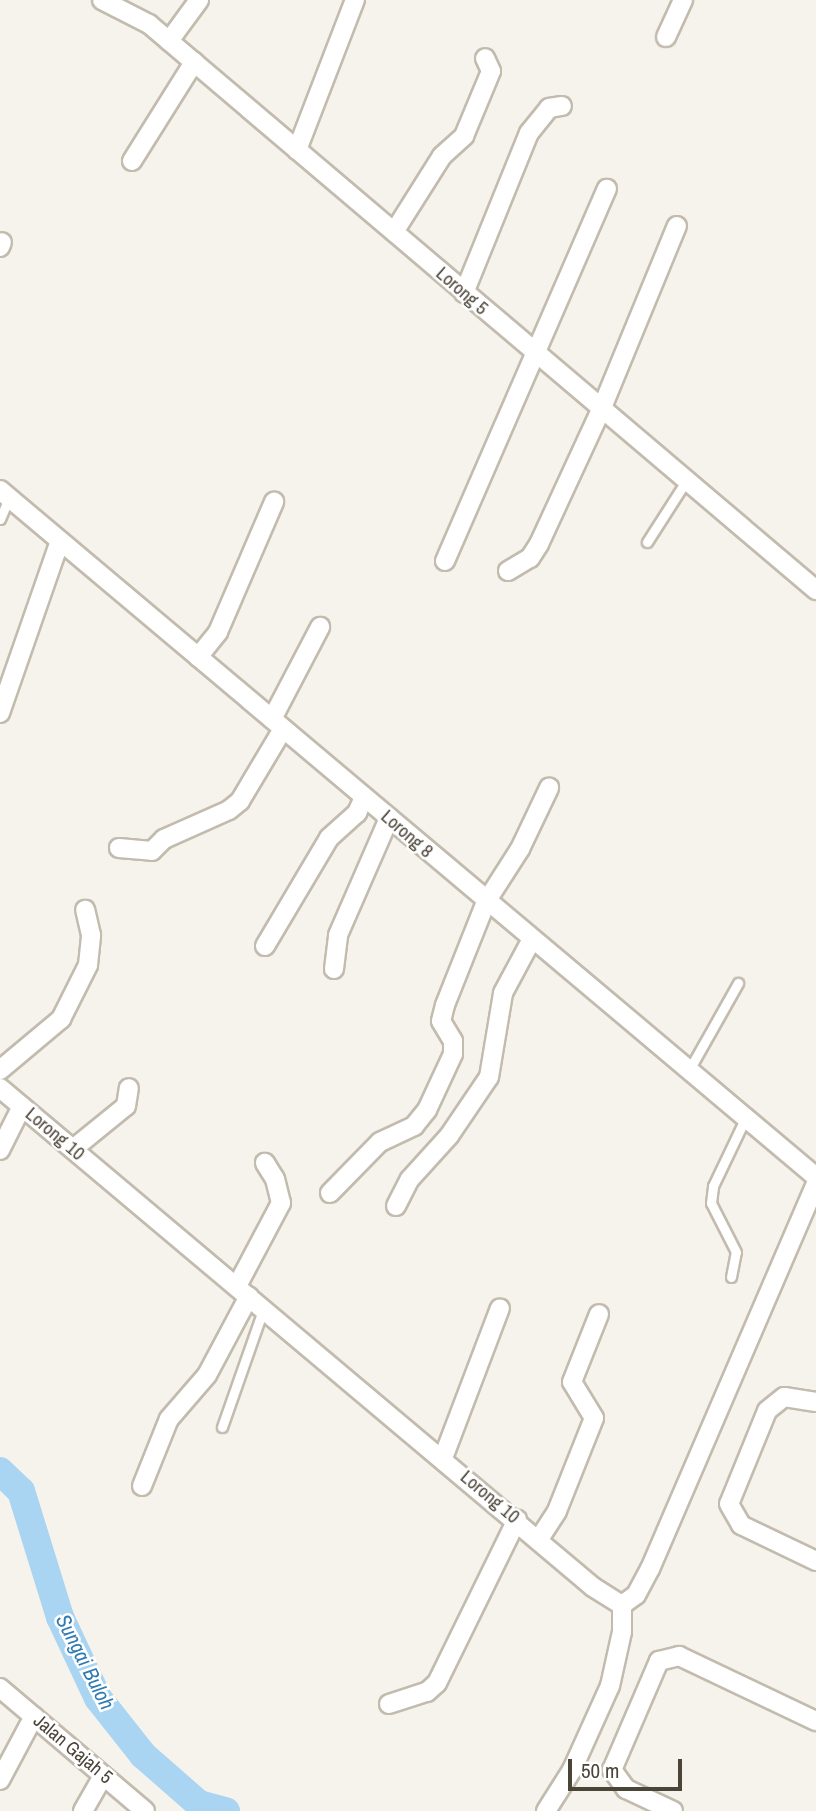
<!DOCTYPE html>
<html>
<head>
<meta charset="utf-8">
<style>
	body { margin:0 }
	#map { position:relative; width:816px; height:1811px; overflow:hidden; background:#f6f3ec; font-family:"Archivo Narrow",sans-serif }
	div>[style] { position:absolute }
	.river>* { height:28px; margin:-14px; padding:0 14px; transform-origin:14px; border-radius:14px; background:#a9d4f2 }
	.roads { filter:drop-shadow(2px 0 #c2bbae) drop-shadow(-2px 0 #c2bbae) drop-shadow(0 2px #c2bbae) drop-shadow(0 -2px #c2bbae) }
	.service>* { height:9px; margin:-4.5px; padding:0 4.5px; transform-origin:4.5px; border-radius:4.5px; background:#fff }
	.minor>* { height:18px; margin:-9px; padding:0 9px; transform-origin:9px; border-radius:9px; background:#fff }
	span { translate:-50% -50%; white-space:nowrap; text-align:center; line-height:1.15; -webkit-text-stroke:5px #fff; paint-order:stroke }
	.street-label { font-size:19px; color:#4b4439 }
	.water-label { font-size:21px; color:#2e7ab2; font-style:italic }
	.scale { position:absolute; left:568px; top:1759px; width:114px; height:32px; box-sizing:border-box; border:4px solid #4b4439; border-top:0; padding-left:9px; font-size:21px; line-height:24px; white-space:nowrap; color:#4b4439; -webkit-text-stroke:5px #fff; paint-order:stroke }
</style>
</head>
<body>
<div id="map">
	<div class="river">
		<div style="left:0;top:1471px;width:29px;rotate:44deg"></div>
		<div style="left:21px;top:1491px;width:132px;rotate:72.8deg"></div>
		<div style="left:60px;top:1617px;width:89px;rotate:64.9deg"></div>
		<div style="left:98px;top:1698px;width:73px;rotate:51.7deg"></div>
		<div style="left:143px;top:1755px;width:74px;rotate:41.2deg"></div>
		<div style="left:199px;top:1804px;width:28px;rotate:15deg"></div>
	</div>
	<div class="roads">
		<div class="service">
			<div style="left:0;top:519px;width:23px;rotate:-67deg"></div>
			<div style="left:647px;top:542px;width:72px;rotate:-57.4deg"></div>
			<div style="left:689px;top:1070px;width:100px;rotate:-60.6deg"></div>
			<div style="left:731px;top:1277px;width:25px;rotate:-79deg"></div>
			<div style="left:736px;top:1252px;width:55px;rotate:-117deg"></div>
			<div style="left:711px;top:1203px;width:17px;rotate:-83deg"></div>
			<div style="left:713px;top:1186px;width:74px;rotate:-64.5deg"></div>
			<div style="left:222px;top:1427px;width:124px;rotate:-70.7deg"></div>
		</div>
		<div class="minor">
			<div style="left:102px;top:0;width:53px;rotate:27.1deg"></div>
			<div style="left:149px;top:24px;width:875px;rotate:40.32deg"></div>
			<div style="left:666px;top:37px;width:41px;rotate:-65.3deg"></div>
			<div style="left:169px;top:41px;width:51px;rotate:-53.8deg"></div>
			<div style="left:297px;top:150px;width:161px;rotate:-68.9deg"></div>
			<div style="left:132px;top:161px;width:117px;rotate:-57.9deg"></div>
			<div style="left:394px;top:232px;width:90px;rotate:-57.7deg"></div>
			<div style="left:442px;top:156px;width:30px;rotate:-42deg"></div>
			<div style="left:464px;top:136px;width:70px;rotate:-67.4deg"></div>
			<div style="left:491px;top:71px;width:14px;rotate:-115deg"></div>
			<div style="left:0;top:247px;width:5px;rotate:-68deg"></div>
			<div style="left:464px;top:293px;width:173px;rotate:-67.9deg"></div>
			<div style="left:529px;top:133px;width:32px;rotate:-51deg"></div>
			<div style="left:549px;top:108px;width:13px;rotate:-9deg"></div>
			<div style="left:0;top:490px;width:1067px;rotate:40.09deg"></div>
			<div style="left:445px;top:561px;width:406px;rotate:-66.5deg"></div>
			<div style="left:508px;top:571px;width:26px;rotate:-31deg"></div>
			<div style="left:530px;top:558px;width:17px;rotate:-57deg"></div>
			<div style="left:539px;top:544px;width:148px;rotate:-65.2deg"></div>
			<div style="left:601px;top:410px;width:199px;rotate:-67.6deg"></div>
			<div style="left:198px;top:657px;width:32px;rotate:-51deg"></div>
			<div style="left:218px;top:632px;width:142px;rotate:-66.7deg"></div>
			<div style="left:0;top:713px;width:182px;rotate:-70.8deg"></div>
			<div style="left:272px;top:719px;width:104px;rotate:-62.4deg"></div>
			<div style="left:119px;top:848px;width:33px;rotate:5deg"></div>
			<div style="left:152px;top:851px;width:17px;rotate:-45deg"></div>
			<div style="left:164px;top:839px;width:71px;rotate:-24deg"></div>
			<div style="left:229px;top:810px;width:14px;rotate:-39deg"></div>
			<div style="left:240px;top:801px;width:84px;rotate:-59.2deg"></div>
			<div style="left:265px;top:946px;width:126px;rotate:-59.3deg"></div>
			<div style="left:329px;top:838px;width:38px;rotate:-42deg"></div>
			<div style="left:357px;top:813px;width:17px;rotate:-66deg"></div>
			<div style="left:334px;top:969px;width:34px;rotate:-83deg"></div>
			<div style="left:338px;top:935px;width:128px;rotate:-66.4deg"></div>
			<div style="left:0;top:1070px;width:80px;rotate:-39.9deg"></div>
			<div style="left:61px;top:1019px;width:60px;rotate:-63.4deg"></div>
			<div style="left:88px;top:965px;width:30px;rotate:-84deg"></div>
			<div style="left:91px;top:935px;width:26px;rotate:-103deg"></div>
			<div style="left:0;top:1088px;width:775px;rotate:40.08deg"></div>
			<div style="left:593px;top:1587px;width:34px;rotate:32deg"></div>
			<div style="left:73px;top:1149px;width:68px;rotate:-39.1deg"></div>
			<div style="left:126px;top:1106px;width:18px;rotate:-81deg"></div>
			<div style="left:0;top:1150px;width:49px;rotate:-63.4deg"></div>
			<div style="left:330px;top:1193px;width:71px;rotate:-45.6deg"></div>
			<div style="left:380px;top:1142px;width:38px;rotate:-25deg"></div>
			<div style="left:414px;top:1126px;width:21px;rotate:-51deg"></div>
			<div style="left:427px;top:1110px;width:62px;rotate:-65.1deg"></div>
			<div style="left:453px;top:1054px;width:13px;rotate:-90deg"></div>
			<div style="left:453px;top:1041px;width:23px;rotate:-121deg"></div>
			<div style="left:441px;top:1021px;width:16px;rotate:-76deg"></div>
			<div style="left:445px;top:1005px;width:111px;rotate:-68.3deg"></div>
			<div style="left:486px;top:902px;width:63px;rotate:-57.3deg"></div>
			<div style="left:520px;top:849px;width:68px;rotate:-64.6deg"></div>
			<div style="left:396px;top:1206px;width:30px;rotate:-63deg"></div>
			<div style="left:410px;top:1179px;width:58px;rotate:-47.8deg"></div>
			<div style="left:449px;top:1136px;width:71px;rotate:-55.9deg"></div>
			<div style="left:489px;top:1077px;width:85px;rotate:-80.5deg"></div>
			<div style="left:503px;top:993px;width:61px;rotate:-61.8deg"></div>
			<div style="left:237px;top:1286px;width:94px;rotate:-62.1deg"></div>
			<div style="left:281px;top:1203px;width:25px;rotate:-104deg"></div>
			<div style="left:275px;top:1179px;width:19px;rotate:-122deg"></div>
			<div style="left:816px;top:1402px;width:32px;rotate:-171deg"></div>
			<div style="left:784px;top:1397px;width:22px;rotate:141deg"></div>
			<div style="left:767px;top:1411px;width:100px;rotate:112.2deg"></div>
			<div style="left:729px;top:1504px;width:24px;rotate:60deg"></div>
			<div style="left:741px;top:1525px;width:83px;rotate:25.6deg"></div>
			<div style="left:443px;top:1458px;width:160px;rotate:-69.2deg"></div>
			<div style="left:142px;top:1486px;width:72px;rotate:-68.1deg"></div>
			<div style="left:169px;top:1419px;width:58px;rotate:-49.2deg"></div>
			<div style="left:207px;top:1375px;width:89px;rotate:-62deg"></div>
			<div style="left:539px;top:1539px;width:33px;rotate:-57deg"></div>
			<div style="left:557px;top:1511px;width:100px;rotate:-68.3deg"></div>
			<div style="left:594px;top:1418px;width:42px;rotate:-121.4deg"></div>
			<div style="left:572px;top:1382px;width:73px;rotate:-68.3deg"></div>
			<div style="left:622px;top:1605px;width:17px;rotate:-36deg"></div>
			<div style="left:636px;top:1595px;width:30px;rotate:-62deg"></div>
			<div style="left:650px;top:1569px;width:420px;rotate:-66.7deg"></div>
			<div style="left:0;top:1688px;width:190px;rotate:40.3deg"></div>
			<div style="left:389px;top:1704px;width:40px;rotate:-18deg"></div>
			<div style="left:427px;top:1692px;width:13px;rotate:-42deg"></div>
			<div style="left:437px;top:1683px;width:182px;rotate:-63.9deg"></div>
			<div style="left:0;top:1780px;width:72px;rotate:-62deg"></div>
			<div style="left:83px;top:1811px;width:40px;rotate:-60.3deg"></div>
			<div style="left:546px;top:1811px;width:49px;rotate:-57.6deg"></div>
			<div style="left:572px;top:1770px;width:92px;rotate:-65.7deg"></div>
			<div style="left:610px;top:1686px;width:55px;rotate:-77.5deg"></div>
			<div style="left:622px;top:1632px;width:27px;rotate:-90deg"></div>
			<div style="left:673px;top:1811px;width:52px;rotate:-154.9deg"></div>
			<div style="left:626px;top:1789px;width:24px;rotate:-126deg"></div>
			<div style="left:612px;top:1770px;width:119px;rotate:-66.7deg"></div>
			<div style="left:659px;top:1661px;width:21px;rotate:-14deg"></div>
			<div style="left:679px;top:1656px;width:152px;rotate:25.4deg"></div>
		</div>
	</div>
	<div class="street-label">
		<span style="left:462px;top:291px;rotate:41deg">Lorong 5</span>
		<span style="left:407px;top:834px;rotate:41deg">Lorong 8</span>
		<span style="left:55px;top:1134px;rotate:40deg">Lorong 10</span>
		<span style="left:490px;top:1497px;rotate:40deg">Lorong 10</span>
		<span style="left:73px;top:1749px;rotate:40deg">Jalan Gajah 5</span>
	</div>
	<div class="water-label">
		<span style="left:85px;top:1662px;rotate:63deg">Sungai Buloh</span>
	</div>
	<div class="scale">50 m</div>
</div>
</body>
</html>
